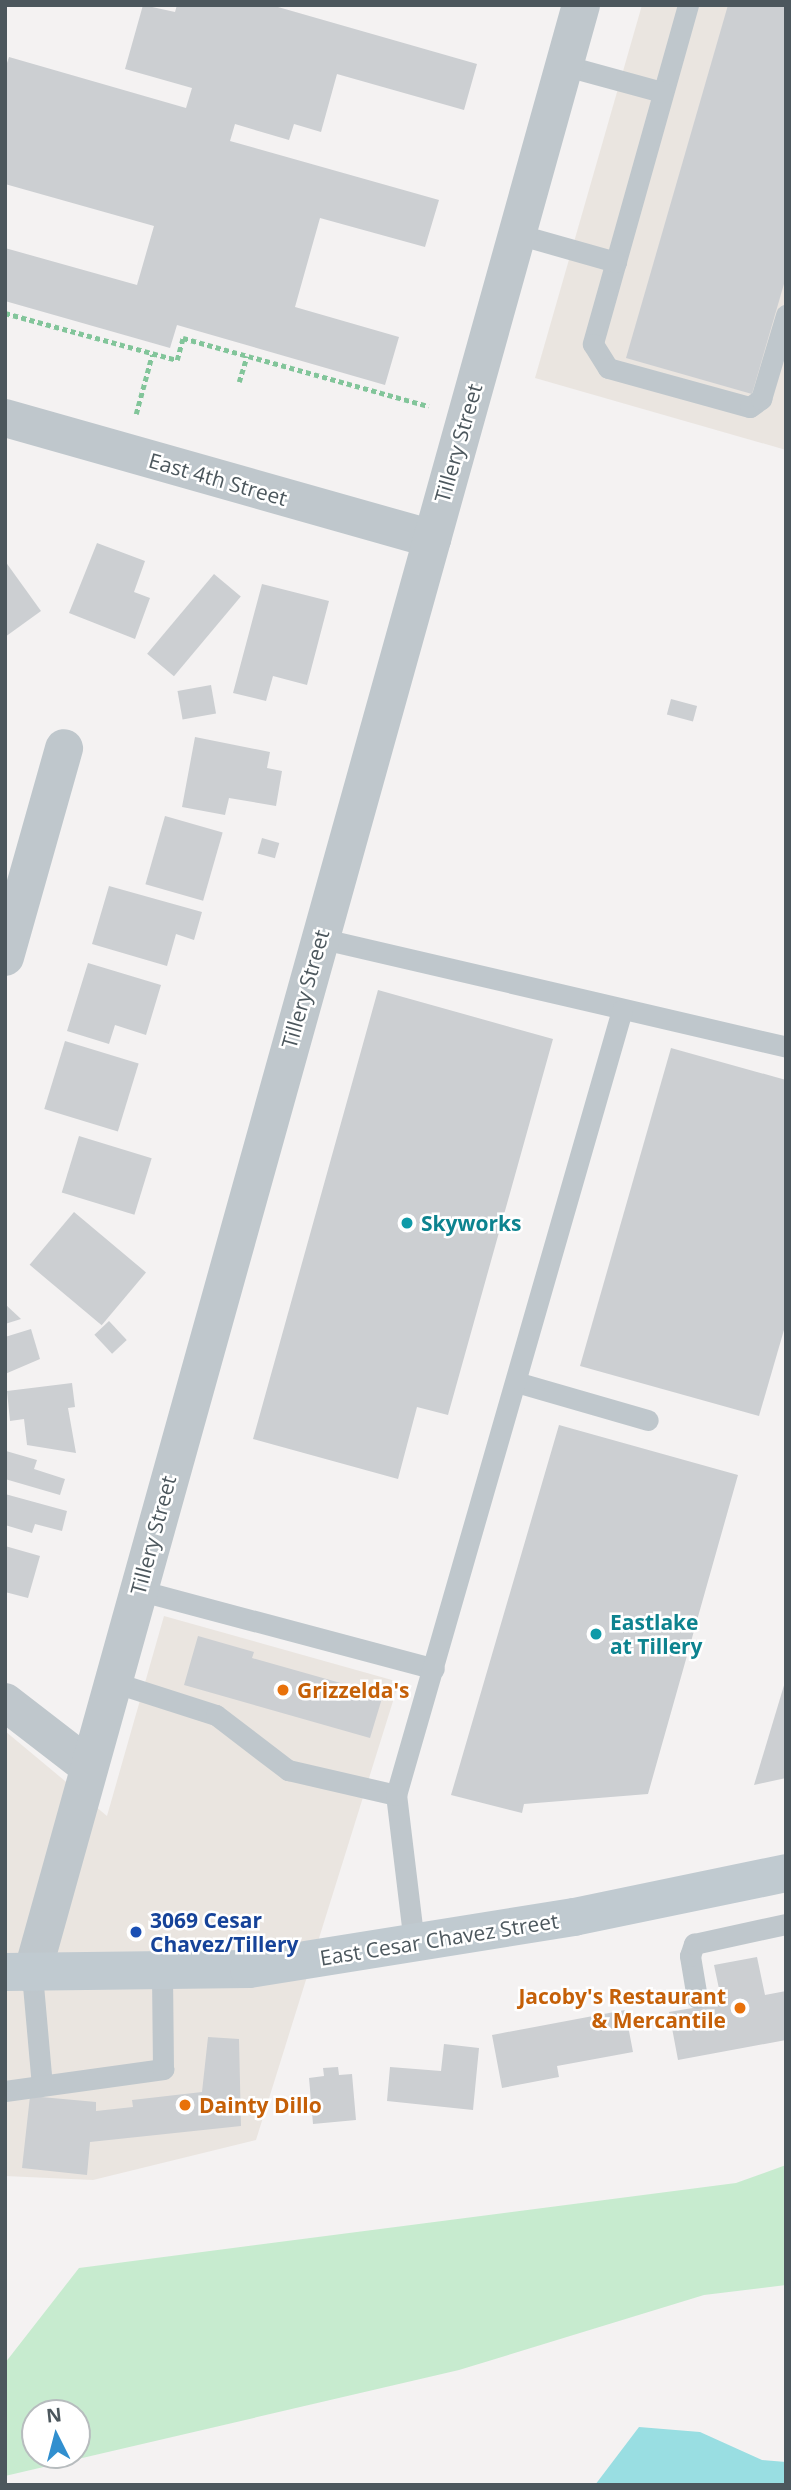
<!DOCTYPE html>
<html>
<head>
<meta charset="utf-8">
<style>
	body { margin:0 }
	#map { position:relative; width:791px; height:2490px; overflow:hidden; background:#f4f2f2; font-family:"Open Sans",sans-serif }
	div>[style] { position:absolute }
	.commercial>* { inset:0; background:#eae5e0 }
	.green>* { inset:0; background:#c7ebcf }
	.water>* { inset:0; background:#99dee2 }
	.building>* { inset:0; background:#cccfd2; transform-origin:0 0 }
	.path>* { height:4.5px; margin-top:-2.25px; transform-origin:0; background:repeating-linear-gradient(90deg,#82c59a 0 5px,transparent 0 8.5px) }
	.service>* { height:21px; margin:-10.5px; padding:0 10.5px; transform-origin:10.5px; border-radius:10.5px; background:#bfc7cc }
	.minor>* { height:38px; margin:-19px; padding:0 19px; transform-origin:19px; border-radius:19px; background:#bfc7cc }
	.tertiary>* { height:38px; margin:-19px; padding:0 19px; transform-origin:19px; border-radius:19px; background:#bfc7cc }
	.secondary>* { height:38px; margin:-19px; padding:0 19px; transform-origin:19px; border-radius:19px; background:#c0cad0 }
	.dots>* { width:19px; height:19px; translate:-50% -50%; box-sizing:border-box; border:4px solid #fff; border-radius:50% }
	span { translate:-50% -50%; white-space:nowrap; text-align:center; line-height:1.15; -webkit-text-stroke:5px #fff; paint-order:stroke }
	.street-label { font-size:21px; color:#4c575d }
	.culture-label { font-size:21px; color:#0d838f; font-weight:700 }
	.left { translate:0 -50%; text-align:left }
	.food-label { font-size:21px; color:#c56008; font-weight:700 }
	.right { translate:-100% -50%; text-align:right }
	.transit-label { font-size:21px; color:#164399; font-weight:700 }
	.frame { position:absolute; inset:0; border:7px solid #4c575d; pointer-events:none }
	.north { position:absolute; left:21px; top:2399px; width:70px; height:70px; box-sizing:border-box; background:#fff; border:2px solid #b7bcbe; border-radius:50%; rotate:354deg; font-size:19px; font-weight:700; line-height:28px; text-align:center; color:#4c575d }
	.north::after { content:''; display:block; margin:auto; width:24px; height:32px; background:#318fcf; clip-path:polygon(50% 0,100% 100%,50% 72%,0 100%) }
</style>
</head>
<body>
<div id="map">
	<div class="commercial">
		<div style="clip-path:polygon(642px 5px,786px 5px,786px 450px,535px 378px)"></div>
		<div style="clip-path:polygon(164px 1616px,399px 1682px,256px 2140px,93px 2180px,5px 2176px,5px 1731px,107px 1816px)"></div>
	</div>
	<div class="green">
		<div style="clip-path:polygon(evenodd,786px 2165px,786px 2285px,704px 2295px,459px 2370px,5px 2476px,5px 2363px,79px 2268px,736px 2183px,786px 2165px,35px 2413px,77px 2413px,77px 2455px,35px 2455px,35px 2413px)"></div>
	</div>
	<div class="water">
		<div style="clip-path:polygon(639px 2427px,700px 2432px,762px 2460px,786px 2462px,786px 2485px,595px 2485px)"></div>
	</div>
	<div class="building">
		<div style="clip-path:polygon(143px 5px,175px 12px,177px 5px,271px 5px,477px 64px,464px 110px,337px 74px,321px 132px,294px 124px,289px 140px,235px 124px,230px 141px,439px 200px,425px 247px,320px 218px,295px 307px,399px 337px,385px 385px,177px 325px,170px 348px,5px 301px,5px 248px,137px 285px,154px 226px,5px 184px,5px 69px,9px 57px,186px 108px,192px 88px,125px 69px)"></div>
		<div style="clip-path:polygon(728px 5px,786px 5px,786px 277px,752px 394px,626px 358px)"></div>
		<div style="clip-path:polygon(97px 543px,145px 561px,134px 592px,150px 598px,135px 639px,69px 613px)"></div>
		<div style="clip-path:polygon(5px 561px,41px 611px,5px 637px)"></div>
		<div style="left:214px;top:574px;width:35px;height:104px;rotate:40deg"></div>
		<div style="clip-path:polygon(262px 584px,329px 601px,307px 685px,273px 676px,266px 701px,233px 693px)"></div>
		<div style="left:211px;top:685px;width:29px;height:34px;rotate:80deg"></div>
		<div style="left:671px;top:699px;width:27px;height:16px;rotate:15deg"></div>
		<div style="clip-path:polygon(195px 737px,270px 752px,267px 768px,282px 771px,276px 806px,229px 798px,225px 815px,182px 807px)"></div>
		<div style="left:165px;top:816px;width:60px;height:71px;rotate:16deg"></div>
		<div style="left:262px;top:838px;width:18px;height:16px;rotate:16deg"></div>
		<div style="clip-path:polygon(109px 886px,202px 912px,194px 940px,176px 934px,167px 966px,92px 944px)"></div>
		<div style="clip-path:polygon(88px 963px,161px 985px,146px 1035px,115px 1025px,109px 1044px,67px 1031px)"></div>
		<div style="clip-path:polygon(378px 990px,553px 1039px,448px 1415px,417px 1407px,398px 1479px,253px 1439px)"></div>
		<div style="left:65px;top:1041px;width:77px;height:71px;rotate:17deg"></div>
		<div style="clip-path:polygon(671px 1048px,786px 1080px,786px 1323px,759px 1416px,580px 1366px)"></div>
		<div style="left:79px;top:1136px;width:76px;height:59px;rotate:17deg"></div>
		<div style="left:74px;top:1212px;width:94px;height:69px;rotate:40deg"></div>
		<div style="clip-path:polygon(5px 1304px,21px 1319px,5px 1324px)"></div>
		<div style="left:109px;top:1321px;width:26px;height:20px;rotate:47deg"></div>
		<div style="clip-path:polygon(31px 1329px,40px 1359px,5px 1374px,5px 1337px)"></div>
		<div style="clip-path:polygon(72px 1383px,75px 1407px,68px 1408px,76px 1453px,27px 1445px,24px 1419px,10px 1421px,7px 1391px)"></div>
		<div style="clip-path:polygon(559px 1425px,738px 1475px,648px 1794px,524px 1804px,522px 1813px,451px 1795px)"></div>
		<div style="clip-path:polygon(5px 1442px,6px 1451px,37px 1460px,34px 1469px,65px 1479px,60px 1495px,5px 1479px)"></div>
		<div style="clip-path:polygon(5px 1494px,67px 1511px,62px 1531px,35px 1524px,32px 1533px,5px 1525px)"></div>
		<div style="clip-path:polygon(5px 1546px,40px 1556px,28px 1598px,5px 1592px)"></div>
		<div style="clip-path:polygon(198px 1636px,254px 1652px,252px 1658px,383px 1695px,370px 1738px,184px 1685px)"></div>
		<div style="clip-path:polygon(785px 1682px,786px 1778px,754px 1785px)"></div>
		<div style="clip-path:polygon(757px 1957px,765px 1995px,786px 1991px,786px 2040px,678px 2060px,669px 2012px,722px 2003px,714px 1965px)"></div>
		<div style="clip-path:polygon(625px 2010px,633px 2052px,557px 2066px,559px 2077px,502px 2088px,492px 2035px)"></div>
		<div style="clip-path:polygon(208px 2037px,239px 2039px,241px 2126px,90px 2142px,87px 2175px,22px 2168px,30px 2096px,96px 2102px,96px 2111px,133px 2107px,132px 2100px,202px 2092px)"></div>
		<div style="clip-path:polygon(444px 2044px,479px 2048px,473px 2110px,387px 2101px,390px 2067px,441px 2071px)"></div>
		<div style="clip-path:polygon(338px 2067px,339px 2075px,352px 2074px,356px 2120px,313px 2124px,309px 2078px,324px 2076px,323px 2068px)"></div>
	</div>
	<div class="path">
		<div style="left:5px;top:313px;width:178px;rotate:15.3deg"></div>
		<div style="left:177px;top:360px;width:23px;rotate:-75deg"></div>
		<div style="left:183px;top:338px;width:255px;rotate:15.5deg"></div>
		<div style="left:239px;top:382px;width:27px;rotate:-73deg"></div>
		<div style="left:136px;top:414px;width:61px;rotate:-74.8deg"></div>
	</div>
	<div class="service">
		<div style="left:688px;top:5px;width:352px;rotate:105.7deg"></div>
		<div style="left:593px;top:344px;width:28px;rotate:58deg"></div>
		<div style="left:608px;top:368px;width:147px;rotate:15.4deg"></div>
		<div style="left:750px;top:407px;width:14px;rotate:-36deg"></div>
		<div style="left:761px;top:399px;width:88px;rotate:-73.4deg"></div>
		<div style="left:563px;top:65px;width:103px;rotate:15.3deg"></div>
		<div style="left:517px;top:234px;width:103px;rotate:15.8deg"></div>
		<div style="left:319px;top:938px;width:480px;rotate:13.1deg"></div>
		<div style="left:516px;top:1382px;width:137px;rotate:16.1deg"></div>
		<div style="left:138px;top:1590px;width:306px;rotate:14.9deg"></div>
		<div style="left:113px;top:1682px;width:108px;rotate:17.8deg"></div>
		<div style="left:216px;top:1715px;width:91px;rotate:37.4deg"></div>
		<div style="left:288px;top:1770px;width:111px;rotate:13deg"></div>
		<div style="left:414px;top:1943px;width:149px;rotate:-96.9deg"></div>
		<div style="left:396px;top:1795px;width:817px;rotate:-73.94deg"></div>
		<div style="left:32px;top:1974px;width:112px;rotate:84.9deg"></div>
		<div style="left:697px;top:1998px;width:43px;rotate:-99.5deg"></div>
		<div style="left:690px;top:1956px;width:13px;rotate:-72deg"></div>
		<div style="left:694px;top:1944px;width:94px;rotate:-12.3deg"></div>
		<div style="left:5px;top:2091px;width:160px;rotate:-7.9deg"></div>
		<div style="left:163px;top:2069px;width:98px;rotate:-90.6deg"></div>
	</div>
	<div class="minor">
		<div style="left:5px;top:418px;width:444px;rotate:15.8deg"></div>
		<div style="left:5px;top:957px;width:217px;rotate:-74.2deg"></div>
	</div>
	<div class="tertiary">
		<div style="left:5px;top:1702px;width:106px;rotate:37.7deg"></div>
		<div style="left:32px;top:1974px;width:2044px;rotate:-74.42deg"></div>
	</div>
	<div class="secondary">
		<div style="left:5px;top:1972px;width:244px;rotate:-0.7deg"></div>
		<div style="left:249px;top:1969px;width:329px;rotate:-9.1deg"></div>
		<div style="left:574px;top:1917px;width:217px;rotate:-11.7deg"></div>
	</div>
	<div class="dots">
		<div style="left:407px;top:1223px;background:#0f9aa8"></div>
		<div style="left:596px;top:1634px;background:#0f9aa8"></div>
		<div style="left:283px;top:1690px;background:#e8710a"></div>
		<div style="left:136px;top:1932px;background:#1a4fb4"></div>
		<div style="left:740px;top:2008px;background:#e8710a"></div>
		<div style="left:185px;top:2105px;background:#e8710a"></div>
	</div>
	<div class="street-label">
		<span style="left:458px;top:443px;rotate:-74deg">Tillery Street</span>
		<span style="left:218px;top:479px;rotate:16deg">East 4th Street</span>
		<span style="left:305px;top:989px;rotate:-74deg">Tillery Street</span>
		<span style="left:153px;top:1535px;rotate:-75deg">Tillery Street</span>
		<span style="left:439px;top:1939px;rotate:-9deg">East Cesar Chavez Street</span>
	</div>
	<div class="culture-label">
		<span class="left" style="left:421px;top:1223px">Skyworks</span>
		<span class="left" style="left:610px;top:1634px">Eastlake<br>at Tillery</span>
	</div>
	<div class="food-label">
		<span class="left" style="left:297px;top:1690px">Grizzelda's</span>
		<span class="right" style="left:726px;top:2008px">Jacoby's Restaurant<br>&amp; Mercantile</span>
		<span class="left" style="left:199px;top:2105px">Dainty Dillo</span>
	</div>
	<div class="transit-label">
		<span class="left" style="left:150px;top:1932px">3069 Cesar<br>Chavez/Tillery</span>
	</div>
	<div class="frame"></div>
	<div class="north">N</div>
</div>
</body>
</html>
